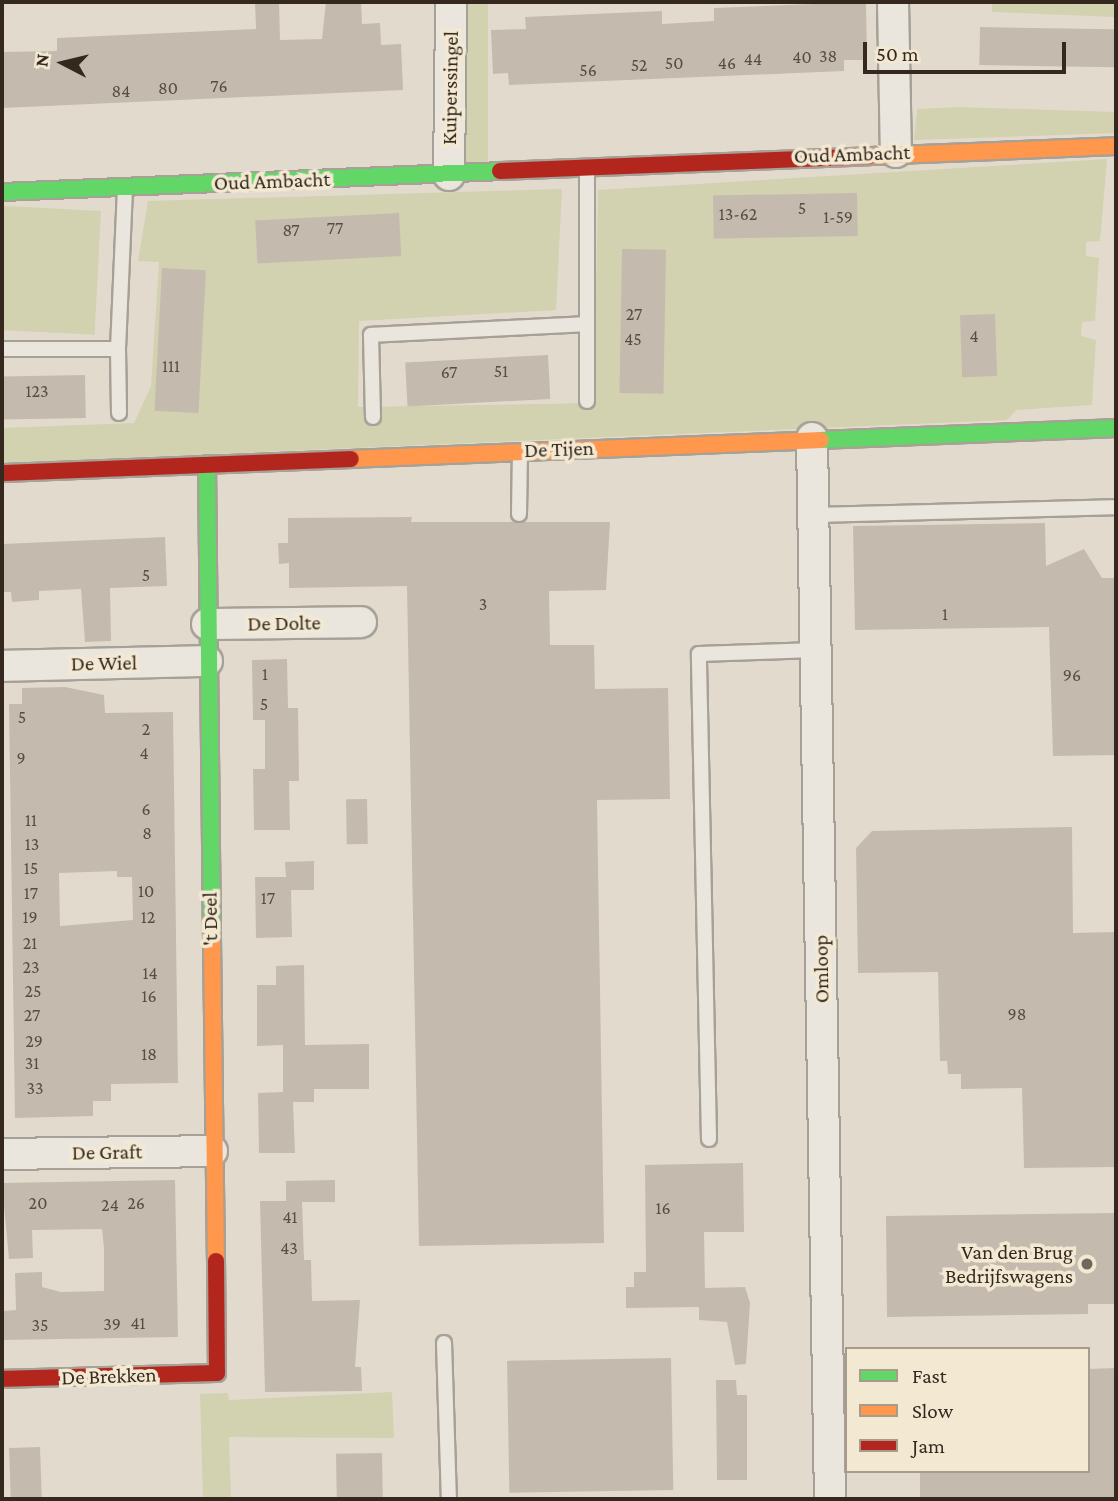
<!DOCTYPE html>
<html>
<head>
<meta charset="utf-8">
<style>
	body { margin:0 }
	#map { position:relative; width:1118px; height:1501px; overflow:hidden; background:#e2dbcd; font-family:"Crimson Pro",serif }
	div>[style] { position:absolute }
	.green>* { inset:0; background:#d2d1b0; transform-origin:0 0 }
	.building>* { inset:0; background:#c5baae; transform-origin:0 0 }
	.roads { filter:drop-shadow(2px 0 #a7a096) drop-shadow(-2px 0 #a7a096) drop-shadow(0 2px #a7a096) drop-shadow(0 -2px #a7a096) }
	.lane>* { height:14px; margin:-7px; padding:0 7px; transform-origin:7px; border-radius:7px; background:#eae6de }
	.street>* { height:30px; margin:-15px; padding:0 15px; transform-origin:15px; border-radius:15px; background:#eae6de }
	.fast>* { height:16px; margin:-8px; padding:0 8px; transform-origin:8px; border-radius:8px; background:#63d668 }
	.slow>* { height:16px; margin:-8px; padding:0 8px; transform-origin:8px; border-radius:8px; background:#ff974d }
	.jam>* { height:16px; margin:-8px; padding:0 8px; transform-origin:8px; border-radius:8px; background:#b3261e }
	.dots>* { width:19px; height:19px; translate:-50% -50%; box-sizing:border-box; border:4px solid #f3e9d3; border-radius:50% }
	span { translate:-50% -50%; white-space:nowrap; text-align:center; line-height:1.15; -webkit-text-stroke:7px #f3e9d3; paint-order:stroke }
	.number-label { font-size:18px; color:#594d43 }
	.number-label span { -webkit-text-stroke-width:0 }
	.street-label { font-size:21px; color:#35291f }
	.poi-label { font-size:21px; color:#35291f }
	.right { translate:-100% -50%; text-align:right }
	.frame { position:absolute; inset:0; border:4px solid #35291f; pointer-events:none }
	.legend { position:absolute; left:845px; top:1347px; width:245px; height:126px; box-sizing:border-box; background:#f3e9d3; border:2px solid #a79c8b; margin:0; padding:9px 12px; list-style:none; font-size:21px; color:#35291f }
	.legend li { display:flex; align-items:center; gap:14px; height:35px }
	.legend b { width:35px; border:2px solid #a79c8b }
	.north { position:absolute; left:28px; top:28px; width:70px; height:70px; -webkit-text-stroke:5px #f3e9d3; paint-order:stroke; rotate:277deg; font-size:19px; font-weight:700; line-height:28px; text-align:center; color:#35291f }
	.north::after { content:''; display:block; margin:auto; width:24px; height:32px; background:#35291f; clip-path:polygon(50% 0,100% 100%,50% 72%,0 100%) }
	.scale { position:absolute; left:863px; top:42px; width:203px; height:32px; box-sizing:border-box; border:4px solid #35291f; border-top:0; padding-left:9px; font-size:21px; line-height:24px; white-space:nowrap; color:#35291f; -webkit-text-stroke:5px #f3e9d3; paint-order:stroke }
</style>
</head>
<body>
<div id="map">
	<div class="green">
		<div style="left:442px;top:2px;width:46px;height:161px"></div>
		<div style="clip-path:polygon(992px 2px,1116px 2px,1116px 17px,992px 12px)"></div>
		<div style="clip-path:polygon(957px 107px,1116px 112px,1116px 133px,914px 140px,917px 109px)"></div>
		<div style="clip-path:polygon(1107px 159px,1100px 241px,1086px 242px,1086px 256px,1099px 258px,1095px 321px,1082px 322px,1081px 336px,1096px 340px,1092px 405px,1016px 410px,1007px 420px,2px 463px,2px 428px,134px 423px,151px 386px,159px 262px,138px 261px,148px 201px,562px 189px,556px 310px,359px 321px,358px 407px,594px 403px,598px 190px)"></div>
		<div style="left:101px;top:211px;width:124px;height:99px;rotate:93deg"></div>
		<div style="clip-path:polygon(392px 1392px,394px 1438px,229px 1437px,231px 1499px,203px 1499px,200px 1394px,228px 1393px,229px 1400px)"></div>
	</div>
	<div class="building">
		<div style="clip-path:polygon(255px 2px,279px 2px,280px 40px,322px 39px,326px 2px,361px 2px,362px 24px,380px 23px,381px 45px,401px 44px,403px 90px,2px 108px,2px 52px,57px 51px,57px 38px,256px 29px)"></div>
		<div style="clip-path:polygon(866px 2px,867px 60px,844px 60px,844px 71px,509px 85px,508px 73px,493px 74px,491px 30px,526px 29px,525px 17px,662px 11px,662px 24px,714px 21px,714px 8px)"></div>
		<div style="left:980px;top:27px;width:136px;height:38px;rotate:1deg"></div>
		<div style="left:857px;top:193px;width:43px;height:144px;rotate:89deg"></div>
		<div style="left:399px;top:213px;width:43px;height:144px;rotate:87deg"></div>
		<div style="left:622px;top:249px;width:44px;height:144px;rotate:1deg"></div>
		<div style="left:162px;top:268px;width:44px;height:143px;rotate:3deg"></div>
		<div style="left:995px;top:314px;width:62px;height:35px;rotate:88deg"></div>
		<div style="left:548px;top:355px;width:44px;height:143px;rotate:87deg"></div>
		<div style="left:85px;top:375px;width:43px;height:83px;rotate:89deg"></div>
		<div style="clip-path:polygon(412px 517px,411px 522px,610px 522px,606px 590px,549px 591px,550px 645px,594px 645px,595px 689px,668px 688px,670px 799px,597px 800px,604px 1243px,419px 1246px,407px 586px,289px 588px,289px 563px,279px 564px,278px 543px,288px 543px,288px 518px)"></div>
		<div style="clip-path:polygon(1045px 523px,1046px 566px,1084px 549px,1102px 578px,1116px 578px,1116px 755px,1053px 756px,1049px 627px,855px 630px,853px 526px)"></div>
		<div style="clip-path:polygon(165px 537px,167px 586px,110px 588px,111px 641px,85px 642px,81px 589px,39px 591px,39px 600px,12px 602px,11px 592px,2px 592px,2px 544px)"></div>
		<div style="clip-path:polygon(287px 659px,288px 708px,298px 708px,299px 781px,289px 781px,290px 830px,254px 830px,253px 769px,265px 769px,265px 720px,253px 720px,252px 660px)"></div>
		<div style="clip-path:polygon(evenodd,65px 687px,104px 695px,105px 713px,173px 712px,178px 1083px,111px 1084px,111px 1101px,93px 1101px,93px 1116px,15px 1118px,9px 704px,22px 704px,22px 688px,65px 687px,117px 871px,117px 877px,132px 877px,133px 920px,60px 926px,59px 873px,117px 871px)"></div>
		<div style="left:367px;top:799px;width:45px;height:21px;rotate:89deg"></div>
		<div style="clip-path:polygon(1072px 827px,1073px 933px,1116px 932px,1116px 1167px,1024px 1168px,1022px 1088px,961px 1089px,961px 1074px,948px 1074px,947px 1061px,940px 1061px,938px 972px,858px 973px,856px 848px,872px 831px)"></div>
		<div style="clip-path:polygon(314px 861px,314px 890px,291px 890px,292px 937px,256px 938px,255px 877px,286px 877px,285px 862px)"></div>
		<div style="clip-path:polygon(304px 965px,305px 1045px,369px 1044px,369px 1089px,314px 1089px,314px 1102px,293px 1102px,295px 1153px,259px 1153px,258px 1093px,283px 1092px,283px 1045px,257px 1046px,257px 985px,276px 985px,276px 966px)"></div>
		<div style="clip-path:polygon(743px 1163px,744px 1232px,704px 1232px,705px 1288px,745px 1287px,750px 1303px,746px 1364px,735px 1365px,727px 1322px,699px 1320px,699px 1307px,626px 1308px,626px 1287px,634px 1287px,634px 1272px,646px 1272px,645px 1165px)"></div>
		<div style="clip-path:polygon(175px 1180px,178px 1337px,2px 1340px,2px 1311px,16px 1310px,15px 1273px,42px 1272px,42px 1287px,61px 1292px,104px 1291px,104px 1248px,102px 1229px,32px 1230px,33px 1258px,9px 1259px,2px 1183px)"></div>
		<div style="clip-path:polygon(335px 1180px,335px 1202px,302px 1202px,304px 1260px,311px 1260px,312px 1301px,360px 1300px,355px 1367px,361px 1367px,362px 1391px,265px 1392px,260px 1201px,286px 1201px,286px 1181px)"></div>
		<div style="clip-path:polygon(1116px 1213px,1116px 1304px,1088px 1304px,1088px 1314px,887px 1317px,886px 1216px)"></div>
		<div style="left:671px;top:1358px;width:132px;height:164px;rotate:89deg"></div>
		<div style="clip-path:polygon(1116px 1368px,1116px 1499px,920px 1499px,920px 1471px,1088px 1471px,1088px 1369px)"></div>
		<div style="clip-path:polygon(716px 1380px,736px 1380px,737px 1395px,747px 1395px,747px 1480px,717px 1480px)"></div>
		<div style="left:40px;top:1447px;width:52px;height:31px;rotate:88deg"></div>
		<div style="left:382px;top:1453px;width:46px;height:46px;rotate:89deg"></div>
	</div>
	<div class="roads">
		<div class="lane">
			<div style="left:2px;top:349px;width:116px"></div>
			<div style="left:118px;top:349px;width:160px;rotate:-87.5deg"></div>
			<div style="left:118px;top:349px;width:64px;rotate:89.1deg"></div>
			<div style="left:587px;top:401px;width:233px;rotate:-90deg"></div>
			<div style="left:373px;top:417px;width:82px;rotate:-91.4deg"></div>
			<div style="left:371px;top:335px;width:216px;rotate:-2.9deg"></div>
			<div style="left:519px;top:514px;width:62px;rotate:-89.1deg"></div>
			<div style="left:813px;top:515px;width:303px;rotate:-1.5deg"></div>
			<div style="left:709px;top:1139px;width:485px;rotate:-91.2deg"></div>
			<div style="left:699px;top:654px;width:117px;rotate:-2deg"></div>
			<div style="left:444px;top:1343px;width:156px;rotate:88.2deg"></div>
		</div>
		<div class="street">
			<div style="left:893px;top:2px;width:150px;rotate:88.9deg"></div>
			<div style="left:449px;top:175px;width:173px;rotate:-89.3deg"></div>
			<div style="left:812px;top:438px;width:1061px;rotate:89.03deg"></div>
			<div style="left:207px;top:624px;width:154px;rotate:-0.7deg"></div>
			<div style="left:2px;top:666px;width:205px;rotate:-1.4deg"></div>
			<div style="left:2px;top:1154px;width:210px;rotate:-0.8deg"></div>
		</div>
		<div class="fast">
			<div style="left:2px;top:192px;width:498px;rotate:-2.4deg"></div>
			<div style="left:821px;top:440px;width:295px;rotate:-2.3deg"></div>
			<div style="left:207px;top:464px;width:473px;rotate:89.4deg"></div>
		</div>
		<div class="slow">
			<div style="left:870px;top:156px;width:246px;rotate:-2.3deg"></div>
			<div style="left:351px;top:459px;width:470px;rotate:-2.3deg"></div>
			<div style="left:212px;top:937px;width:324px;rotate:89.3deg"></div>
		</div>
		<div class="jam">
			<div style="left:500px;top:171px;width:370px;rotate:-2.3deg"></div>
			<div style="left:2px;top:473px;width:349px;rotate:-2.3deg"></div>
			<div style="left:2px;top:1379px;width:215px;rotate:-1.6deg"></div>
			<div style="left:217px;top:1373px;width:112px;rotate:-90.5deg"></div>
		</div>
	</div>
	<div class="dots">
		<div style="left:1087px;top:1264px;background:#72675c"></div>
	</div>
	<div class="number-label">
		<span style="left:828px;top:56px">38</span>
		<span style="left:802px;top:57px">40</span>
		<span style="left:753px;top:59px">44</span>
		<span style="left:674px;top:63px">50</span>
		<span style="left:727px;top:63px">46</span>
		<span style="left:639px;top:65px">52</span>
		<span style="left:588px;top:70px">56</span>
		<span style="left:219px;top:86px">76</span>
		<span style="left:168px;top:88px">80</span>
		<span style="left:121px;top:91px">84</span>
		<span style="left:802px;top:208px">5</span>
		<span style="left:738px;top:214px">13-62</span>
		<span style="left:838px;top:217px">1-59</span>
		<span style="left:335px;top:228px">77</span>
		<span style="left:291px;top:230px">87</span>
		<span style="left:634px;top:314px">27</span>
		<span style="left:974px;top:336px">4</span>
		<span style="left:633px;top:339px">45</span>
		<span style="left:171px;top:366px">111</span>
		<span style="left:501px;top:371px">51</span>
		<span style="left:449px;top:372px">67</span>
		<span style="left:37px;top:391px">123</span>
		<span style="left:146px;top:575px">5</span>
		<span style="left:483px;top:604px">3</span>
		<span style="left:945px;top:614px">1</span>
		<span style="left:265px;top:674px">1</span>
		<span style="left:1072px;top:675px">96</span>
		<span style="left:264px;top:704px">5</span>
		<span style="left:22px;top:717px">5</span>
		<span style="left:146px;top:729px">2</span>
		<span style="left:144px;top:753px">4</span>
		<span style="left:21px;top:758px">9</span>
		<span style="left:146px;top:809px">6</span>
		<span style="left:31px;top:820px">11</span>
		<span style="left:147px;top:833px">8</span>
		<span style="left:32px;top:844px">13</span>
		<span style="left:31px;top:868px">15</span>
		<span style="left:146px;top:891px">10</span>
		<span style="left:31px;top:893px">17</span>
		<span style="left:268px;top:898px">17</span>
		<span style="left:30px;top:917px">19</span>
		<span style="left:148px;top:917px">12</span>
		<span style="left:30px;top:943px">21</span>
		<span style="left:31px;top:967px">23</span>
		<span style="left:150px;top:973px">14</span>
		<span style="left:33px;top:991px">25</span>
		<span style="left:149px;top:996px">16</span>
		<span style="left:1017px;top:1014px">98</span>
		<span style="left:32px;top:1015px">27</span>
		<span style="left:34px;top:1041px">29</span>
		<span style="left:149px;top:1054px">18</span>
		<span style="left:32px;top:1063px">31</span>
		<span style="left:35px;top:1088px">33</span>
		<span style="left:38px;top:1203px">20</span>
		<span style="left:136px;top:1203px">26</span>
		<span style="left:110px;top:1205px">24</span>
		<span style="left:663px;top:1208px">16</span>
		<span style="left:290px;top:1217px">41</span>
		<span style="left:289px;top:1248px">43</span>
		<span style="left:138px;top:1323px">41</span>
		<span style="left:112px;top:1324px">39</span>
		<span style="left:40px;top:1325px">35</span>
	</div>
	<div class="street-label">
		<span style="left:450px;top:88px;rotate:-89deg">Kuiperssingel</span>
		<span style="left:852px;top:154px;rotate:-2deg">Oud Ambacht</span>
		<span style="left:272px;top:181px;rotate:-2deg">Oud Ambacht</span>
		<span style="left:559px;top:449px;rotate:-2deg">De Tijen</span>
		<span style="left:284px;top:623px;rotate:-1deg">De Dolte</span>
		<span style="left:104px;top:663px;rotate:-1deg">De Wiel</span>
		<span style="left:210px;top:919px;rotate:-91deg">'t Deel</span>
		<span style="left:821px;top:969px;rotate:-91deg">Omloop</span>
		<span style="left:107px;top:1152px;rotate:-1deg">De Graft</span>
		<span style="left:109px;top:1376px;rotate:-2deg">De Brekken</span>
	</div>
	<div class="poi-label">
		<span class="right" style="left:1073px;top:1264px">Van den Brug<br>Bedrijfswagens</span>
	</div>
	<div class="frame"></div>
	<ul class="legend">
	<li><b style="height:9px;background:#63d668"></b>Fast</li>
	<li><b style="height:9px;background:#ff974d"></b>Slow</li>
	<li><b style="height:9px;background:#b3261e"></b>Jam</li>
	</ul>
	<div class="north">N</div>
	<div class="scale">50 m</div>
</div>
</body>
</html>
